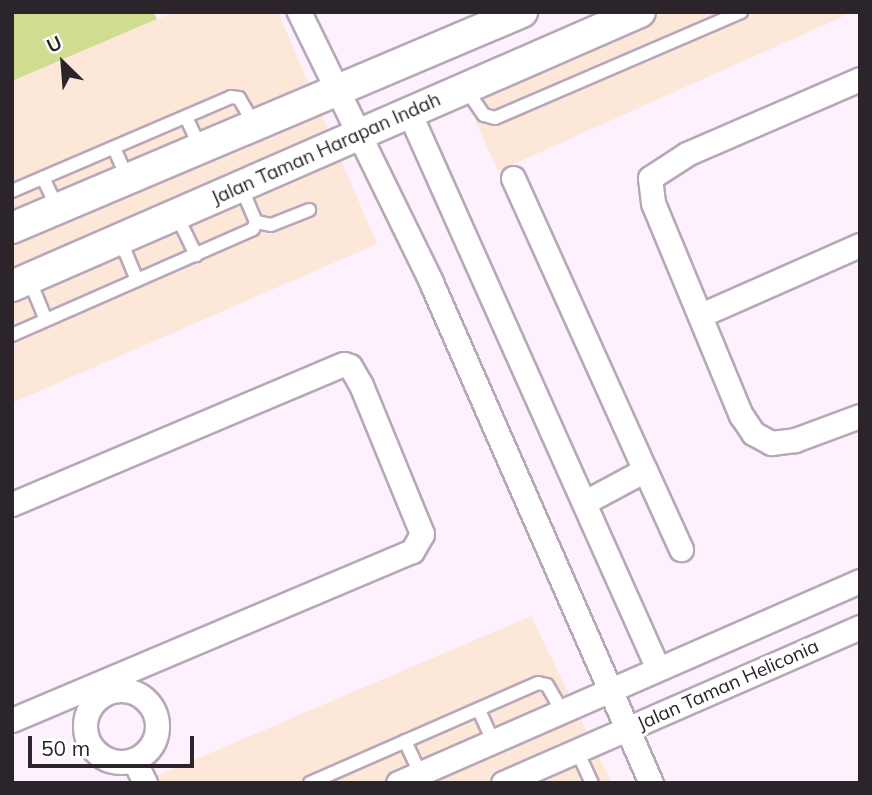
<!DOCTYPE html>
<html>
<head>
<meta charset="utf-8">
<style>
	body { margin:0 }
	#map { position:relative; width:872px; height:795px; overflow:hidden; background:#fcf1fd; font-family:Mulish,sans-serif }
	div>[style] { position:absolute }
	.commercial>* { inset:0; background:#fce7d9 }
	.green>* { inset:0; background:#d0dc8f }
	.roads { filter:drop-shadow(2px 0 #b8a7b9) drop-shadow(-2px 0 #b8a7b9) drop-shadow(0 2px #b8a7b9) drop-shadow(0 -2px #b8a7b9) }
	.service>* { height:12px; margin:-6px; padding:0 6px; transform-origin:6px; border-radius:6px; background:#fff }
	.minor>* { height:23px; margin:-11.5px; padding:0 11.5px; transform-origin:11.5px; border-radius:11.5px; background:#fff }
	.minor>.ring { margin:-11.5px; padding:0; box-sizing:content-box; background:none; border:23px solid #fff; border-radius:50% }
	.tertiary>* { height:30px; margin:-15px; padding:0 15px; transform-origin:15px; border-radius:15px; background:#fff }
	span { translate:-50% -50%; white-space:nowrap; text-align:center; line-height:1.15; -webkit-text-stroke:7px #fff; paint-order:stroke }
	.street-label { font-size:19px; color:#2b242b }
	.frame { position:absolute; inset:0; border:14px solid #2b242b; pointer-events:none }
	.north { position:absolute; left:28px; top:28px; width:70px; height:70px; -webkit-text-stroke:5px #fff; paint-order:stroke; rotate:335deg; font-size:19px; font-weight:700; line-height:28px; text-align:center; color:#2b242b }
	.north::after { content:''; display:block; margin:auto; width:24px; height:32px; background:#2b242b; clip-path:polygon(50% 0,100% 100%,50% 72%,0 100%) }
	.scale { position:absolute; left:28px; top:736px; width:166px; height:32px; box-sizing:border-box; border:4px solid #2b242b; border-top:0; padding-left:9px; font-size:21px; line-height:24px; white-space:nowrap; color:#2b242b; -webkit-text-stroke:5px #fff; paint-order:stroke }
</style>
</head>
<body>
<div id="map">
	<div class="commercial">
		<div style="clip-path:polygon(174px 12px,278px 12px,377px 244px,12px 403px,12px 81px)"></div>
		<div style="clip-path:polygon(667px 12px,853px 12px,498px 171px,472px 113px,472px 97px)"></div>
		<div style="clip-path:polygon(531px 616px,612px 783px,140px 783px)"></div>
	</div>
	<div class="green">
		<div style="clip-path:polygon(12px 12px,154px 12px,157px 19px,12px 81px)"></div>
	</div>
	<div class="roads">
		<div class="service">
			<div style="left:465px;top:88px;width:33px;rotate:55deg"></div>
			<div style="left:484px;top:115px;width:11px;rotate:15deg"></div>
			<div style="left:495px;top:118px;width:268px;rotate:-23.3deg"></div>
			<div style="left:186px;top:117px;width:35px;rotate:65deg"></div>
			<div style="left:114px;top:148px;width:35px;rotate:66deg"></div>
			<div style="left:43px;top:178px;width:34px;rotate:64deg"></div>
			<div style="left:12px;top:191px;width:238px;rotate:-23.2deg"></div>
			<div style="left:231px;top:97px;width:8px;rotate:7deg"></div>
			<div style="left:239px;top:98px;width:30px;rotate:60deg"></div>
			<div style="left:176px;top:214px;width:46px;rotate:64deg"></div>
			<div style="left:256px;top:222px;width:15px;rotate:11deg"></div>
			<div style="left:271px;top:225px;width:41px;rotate:-21.5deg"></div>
			<div style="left:120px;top:239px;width:44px;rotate:67.5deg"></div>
			<div style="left:29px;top:279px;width:44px;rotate:67.5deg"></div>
			<div style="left:12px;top:335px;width:263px;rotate:-23.7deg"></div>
			<div style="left:253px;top:229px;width:8px;rotate:-67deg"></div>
			<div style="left:256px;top:222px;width:39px;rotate:-113deg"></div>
			<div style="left:479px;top:710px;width:34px;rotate:66deg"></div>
			<div style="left:405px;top:741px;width:35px;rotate:65deg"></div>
			<div style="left:577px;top:751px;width:35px;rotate:65deg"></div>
			<div style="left:310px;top:783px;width:249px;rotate:-23.7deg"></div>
			<div style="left:538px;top:683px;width:9px;rotate:13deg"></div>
			<div style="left:547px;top:685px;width:30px;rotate:60deg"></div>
		</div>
		<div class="minor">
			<div style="left:299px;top:12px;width:301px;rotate:63.9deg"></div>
			<div style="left:431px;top:282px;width:547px;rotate:66.29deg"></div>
			<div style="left:860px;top:79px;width:189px;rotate:156.6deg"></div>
			<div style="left:687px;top:154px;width:44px;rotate:147deg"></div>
			<div style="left:650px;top:178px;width:25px;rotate:83deg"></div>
			<div style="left:653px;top:203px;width:230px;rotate:67.5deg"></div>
			<div style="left:741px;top:415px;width:22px;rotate:56deg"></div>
			<div style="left:753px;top:433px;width:21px;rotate:29deg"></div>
			<div style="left:771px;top:443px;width:24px;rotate:-7deg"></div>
			<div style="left:795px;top:440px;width:69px;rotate:-20.3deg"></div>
			<div style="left:409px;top:112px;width:610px;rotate:65.91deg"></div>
			<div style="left:513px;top:178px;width:320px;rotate:65.7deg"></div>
			<div style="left:645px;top:470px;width:68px;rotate:151.9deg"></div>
			<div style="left:701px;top:315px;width:174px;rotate:-23.8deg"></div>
			<div style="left:645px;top:470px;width:87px;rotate:65.5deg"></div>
			<div style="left:12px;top:504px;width:360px;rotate:-22.9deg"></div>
			<div style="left:344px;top:364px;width:6px;rotate:18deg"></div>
			<div style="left:350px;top:366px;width:22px;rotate:60deg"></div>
			<div style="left:361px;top:385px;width:161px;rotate:67.7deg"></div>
			<div style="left:422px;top:534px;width:20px;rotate:120deg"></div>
			<div style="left:412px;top:551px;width:434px;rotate:157.1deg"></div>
			<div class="ring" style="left:85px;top:690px;width:49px;height:49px"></div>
			<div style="left:134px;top:760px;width:25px;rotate:64deg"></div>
			<div style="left:398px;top:783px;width:504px;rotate:-23.62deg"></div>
			<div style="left:503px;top:783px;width:390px;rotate:-23.6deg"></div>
		</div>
		<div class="tertiary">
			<div style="left:12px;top:228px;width:554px;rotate:-22.95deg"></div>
			<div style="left:12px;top:286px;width:685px;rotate:-23.57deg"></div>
		</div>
	</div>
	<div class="street-label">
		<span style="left:326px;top:149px;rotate:-24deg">Jalan Taman Harapan Indah</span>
		<span style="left:728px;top:685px;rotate:-24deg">Jalan Taman Heliconia</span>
	</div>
	<div class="frame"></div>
	<div class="north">U</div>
	<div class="scale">50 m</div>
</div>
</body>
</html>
